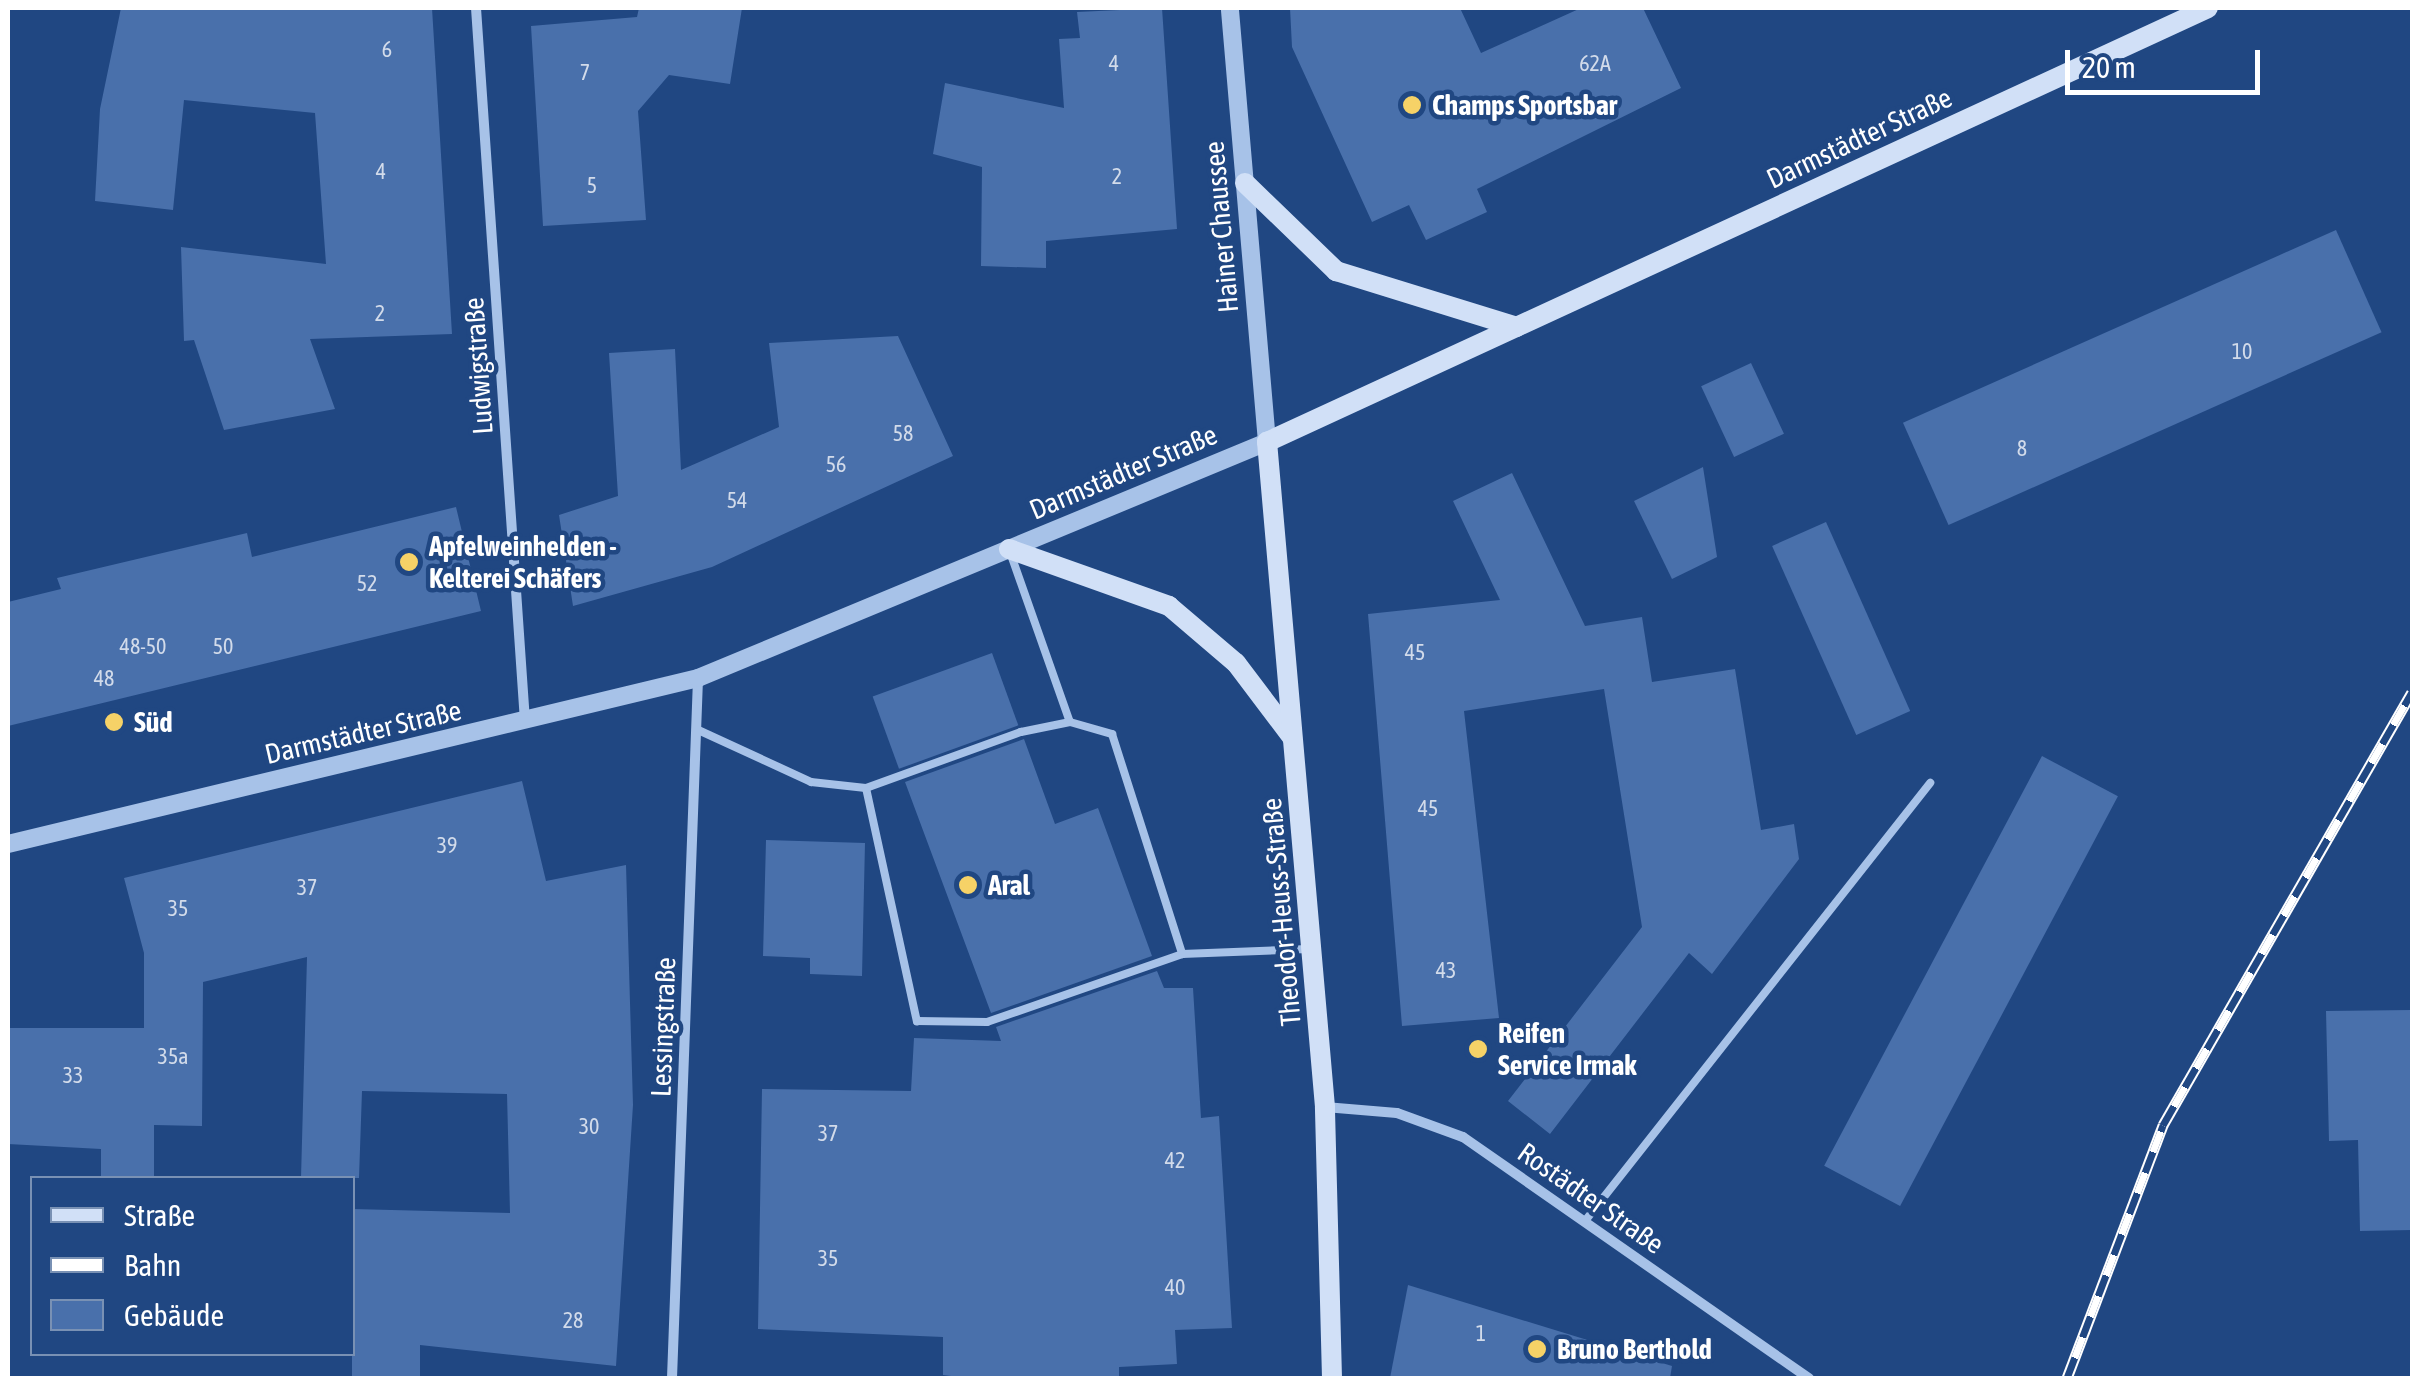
<!DOCTYPE html>
<html>
<head>
<meta charset="utf-8">
<style>
	body { margin:0 }
	#map { position:relative; width:2420px; height:1386px; overflow:hidden; background:#204782; font-family:"Asap Condensed",sans-serif }
	div>[style] { position:absolute }
	.building>* { inset:0; background:#4970ab; transform-origin:0 0 }
	.service>* { height:8px; margin:-4px; padding:0 4px; transform-origin:4px; border-radius:4px; background:#a7c2e8 }
	.minor>* { height:10px; margin:-5px; padding:0 5px; transform-origin:5px; border-radius:5px; background:#a7c2e8 }
	.tertiary>* { height:18px; margin:-9px; padding:0 9px; transform-origin:9px; border-radius:9px; background:#a7c2e8 }
	.secondary>* { height:20px; margin:-10px; padding:0 10px; transform-origin:10px; border-radius:10px; background:#d1e0f7 }
	.rail>* { height:11px; margin-top:-5.5px; transform-origin:0; background:repeating-linear-gradient(90deg,#204782 0 22px,#fff 0 44px); box-sizing:border-box; border-block:2px solid #fff }
	.dots>* { width:28px; height:28px; translate:-50% -50%; box-sizing:border-box; border:5px solid #204782; border-radius:50% }
	span { translate:-50% -50%; white-space:nowrap; text-align:center; line-height:1.15; -webkit-text-stroke:9px #204782; paint-order:stroke }
	.number-label { font-size:22px; color:#d2dbea }
	.number-label span { -webkit-text-stroke-width:0 }
	.poi-label { font-size:28px; color:#fff; font-weight:700 }
	.left { translate:0 -50%; text-align:left }
	.street-label { font-size:28px; color:#fff }
	.frame { position:absolute; inset:0; border:10px solid #fff; pointer-events:none }
	.legend { position:absolute; left:30px; top:1176px; width:325px; height:180px; box-sizing:border-box; background:#204782; border:2px solid #7991b4; margin:0; padding:12px 18px; list-style:none; font-size:30px; color:#fff }
	.legend li { display:flex; align-items:center; gap:20px; height:50px }
	.legend b { width:50px; border:2px solid #7991b4 }
	.scale { position:absolute; left:2065px; top:50px; width:195px; height:45px; box-sizing:border-box; border:5px solid #fff; border-top:0; padding-left:12px; font-size:30px; line-height:35px; white-space:nowrap; color:#fff; -webkit-text-stroke:8px #204782; paint-order:stroke }
</style>
</head>
<body>
<div id="map">
	<div class="building">
		<div style="clip-path:polygon(121px 8px,432px 8px,452px 334px,310px 339px,335px 409px,224px 430px,194px 340px,184px 341px,181px 247px,326px 264px,315px 113px,184px 100px,173px 210px,95px 201px,100px 109px)"></div>
		<div style="clip-path:polygon(639px 8px,742px 8px,730px 84px,669px 75px,638px 111px,646px 220px,543px 226px,531px 26px,637px 17px)"></div>
		<div style="clip-path:polygon(1162px 8px,1177px 229px,1046px 241px,1046px 268px,981px 266px,982px 167px,933px 154px,945px 83px,1064px 108px,1059px 39px,1080px 38px,1077px 12px)"></div>
		<div style="clip-path:polygon(1290px 8px,1460px 8px,1481px 53px,1581px 8px,1643px 8px,1681px 88px,1477px 189px,1487px 212px,1426px 240px,1409px 205px,1372px 222px,1292px 47px)"></div>
		<div style="left:2336px;top:230px;width:112px;height:474px;rotate:66deg"></div>
		<div style="clip-path:polygon(898px 336px,953px 456px,712px 567px,573px 606px,559px 515px,618px 496px,609px 353px,675px 349px,681px 470px,779px 427px,769px 343px)"></div>
		<div style="left:1751px;top:363px;width:78px;height:55px;rotate:65deg"></div>
		<div style="clip-path:polygon(1703px 467px,1717px 557px,1672px 579px,1634px 501px)"></div>
		<div style="clip-path:polygon(1512px 473px,1585px 626px,1642px 617px,1652px 682px,1735px 669px,1761px 830px,1794px 824px,1799px 859px,1712px 974px,1689px 953px,1550px 1134px,1508px 1101px,1642px 927px,1604px 689px,1464px 711px,1499px 1018px,1402px 1026px,1368px 614px,1500px 600px,1453px 501px)"></div>
		<div style="clip-path:polygon(456px 507px,481px 611px,8px 726px,8px 602px,61px 589px,57px 578px,247px 533px,252px 557px)"></div>
		<div style="left:1826px;top:522px;width:207px;height:59px;rotate:66deg"></div>
		<div style="left:992px;top:653px;width:77px;height:127px;rotate:70deg"></div>
		<div style="clip-path:polygon(1024px 739px,1055px 824px,1098px 808px,1152px 956px,991px 1013px,905px 782px)"></div>
		<div style="left:2042px;top:756px;width:86px;height:464px;rotate:28deg"></div>
		<div style="clip-path:polygon(522px 781px,546px 881px,626px 865px,633px 1105px,616px 1366px,420px 1345px,420px 1378px,352px 1378px,352px 1209px,510px 1213px,507px 1094px,362px 1091px,359px 1178px,301px 1178px,307px 957px,203px 982px,202px 1126px,154px 1125px,154px 1178px,101px 1178px,101px 1149px,8px 1144px,8px 1028px,144px 1028px,144px 953px,124px 878px)"></div>
		<div style="clip-path:polygon(766px 840px,865px 843px,862px 976px,810px 974px,810px 958px,763px 956px)"></div>
		<div style="clip-path:polygon(1157px 971px,1164px 988px,1193px 988px,1201px 1118px,1219px 1116px,1232px 1328px,1175px 1330px,1177px 1364px,1119px 1367px,1119px 1378px,967px 1378px,943px 1375px,943px 1337px,758px 1329px,762px 1089px,911px 1091px,914px 1038px,1001px 1041px,996px 1027px)"></div>
		<div style="clip-path:polygon(2412px 1010px,2412px 1230px,2360px 1231px,2358px 1140px,2329px 1141px,2326px 1011px)"></div>
		<div style="clip-path:polygon(1408px 1285px,1672px 1366px,1670px 1378px,1390px 1378px)"></div>
	</div>
	<div class="service">
		<div style="left:1010px;top:552px;width:180px;rotate:70.6deg"></div>
		<div style="left:696px;top:729px;width:127px;rotate:24.7deg"></div>
		<div style="left:811px;top:782px;width:55px;rotate:6.2deg"></div>
		<div style="left:866px;top:788px;width:165px;rotate:-19.9deg"></div>
		<div style="left:1021px;top:732px;width:50px;rotate:-11.5deg"></div>
		<div style="left:1070px;top:722px;width:44px;rotate:15.9deg"></div>
		<div style="left:1112px;top:734px;width:231px;rotate:72.3deg"></div>
		<div style="left:866px;top:788px;width:239px;rotate:77.7deg"></div>
		<div style="left:917px;top:1021px;width:70px;rotate:0.8deg"></div>
		<div style="left:987px;top:1022px;width:207px;rotate:-19.2deg"></div>
		<div style="left:1182px;top:954px;width:126px;rotate:-2.3deg"></div>
		<div style="left:1585px;top:1221px;width:558px;rotate:-51.77deg"></div>
	</div>
	<div class="minor">
		<div style="left:476px;top:8px;width:715px;rotate:86.07deg"></div>
		<div style="left:1325px;top:1107px;width:72px;rotate:4.8deg"></div>
		<div style="left:1397px;top:1113px;width:70px;rotate:20deg"></div>
		<div style="left:1463px;top:1137px;width:422px;rotate:34.9deg"></div>
		<div style="left:672px;top:1378px;width:700px;rotate:-87.87deg"></div>
	</div>
	<div class="tertiary">
		<div style="left:8px;top:844px;width:710px;rotate:-13.53deg"></div>
		<div style="left:698px;top:678px;width:616px;rotate:-22.53deg"></div>
		<div style="left:1267px;top:442px;width:436px;rotate:-94.9deg"></div>
	</div>
	<div class="secondary">
		<div style="left:1245px;top:183px;width:127px;rotate:44deg"></div>
		<div style="left:1336px;top:271px;width:189px;rotate:17.2deg"></div>
		<div style="left:1009px;top:549px;width:170px;rotate:19.6deg"></div>
		<div style="left:1169px;top:606px;width:88px;rotate:40.4deg"></div>
		<div style="left:1236px;top:663px;width:93px;rotate:52.9deg"></div>
		<div style="left:1332px;top:1378px;width:271px;rotate:-91.5deg"></div>
		<div style="left:1325px;top:1107px;width:668px;rotate:-94.98deg"></div>
		<div style="left:1267px;top:442px;width:1036px;rotate:-24.76deg"></div>
	</div>
	<div class="rail">
		<div style="left:2067px;top:1378px;width:271px;rotate:-69.2deg"></div>
		<div style="left:2163px;top:1125px;width:499px;rotate:-60.1deg"></div>
	</div>
	<div class="dots">
		<div style="left:1412px;top:105px;background:#f6d267"></div>
		<div style="left:409px;top:562px;background:#f6d267"></div>
		<div style="left:114px;top:722px;background:#f6d267"></div>
		<div style="left:968px;top:885px;background:#f6d267"></div>
		<div style="left:1478px;top:1049px;background:#f6d267"></div>
		<div style="left:1537px;top:1349px;background:#f6d267"></div>
	</div>
	<div class="number-label">
		<span style="left:387px;top:50px">6</span>
		<span style="left:1114px;top:64px">4</span>
		<span style="left:1595px;top:64px">62A</span>
		<span style="left:585px;top:73px">7</span>
		<span style="left:381px;top:172px">4</span>
		<span style="left:1117px;top:177px">2</span>
		<span style="left:592px;top:186px">5</span>
		<span style="left:380px;top:314px">2</span>
		<span style="left:2242px;top:352px">10</span>
		<span style="left:903px;top:434px">58</span>
		<span style="left:2022px;top:449px">8</span>
		<span style="left:836px;top:465px">56</span>
		<span style="left:737px;top:501px">54</span>
		<span style="left:367px;top:584px">52</span>
		<span style="left:143px;top:647px">48-50</span>
		<span style="left:223px;top:647px">50</span>
		<span style="left:1415px;top:653px">45</span>
		<span style="left:104px;top:679px">48</span>
		<span style="left:1428px;top:809px">45</span>
		<span style="left:447px;top:846px">39</span>
		<span style="left:307px;top:888px">37</span>
		<span style="left:178px;top:909px">35</span>
		<span style="left:1446px;top:971px">43</span>
		<span style="left:173px;top:1057px">35a</span>
		<span style="left:73px;top:1076px">33</span>
		<span style="left:589px;top:1127px">30</span>
		<span style="left:828px;top:1134px">37</span>
		<span style="left:1175px;top:1161px">42</span>
		<span style="left:828px;top:1259px">35</span>
		<span style="left:1175px;top:1288px">40</span>
		<span style="left:573px;top:1321px">28</span>
		<span style="left:1481px;top:1334px">1</span>
	</div>
	<div class="poi-label">
		<span class="left" style="left:1432px;top:105px">Champs Sportsbar</span>
		<span class="left" style="left:429px;top:562px">Apfelweinhelden -<br>Kelterei Schäfers</span>
		<span class="left" style="left:134px;top:722px">Süd</span>
		<span class="left" style="left:988px;top:885px">Aral</span>
		<span class="left" style="left:1498px;top:1049px">Reifen<br>Service Irmak</span>
		<span class="left" style="left:1557px;top:1349px">Bruno Berthold</span>
	</div>
	<div class="street-label">
		<span style="left:1859px;top:138px;rotate:-25deg">Darmstädter Straße</span>
		<span style="left:1221px;top:227px;rotate:-95deg">Hainer Chaussee</span>
		<span style="left:478px;top:366px;rotate:-94deg">Ludwigstraße</span>
		<span style="left:1123px;top:472px;rotate:-23deg">Darmstädter Straße</span>
		<span style="left:363px;top:732px;rotate:-13deg">Darmstädter Straße</span>
		<span style="left:1281px;top:912px;rotate:-95deg">Theodor-Heuss-Straße</span>
		<span style="left:663px;top:1027px;rotate:-88deg">Lessingstraße</span>
		<span style="left:1591px;top:1198px;rotate:35deg">Rostädter Straße</span>
	</div>
	<div class="frame"></div>
	<ul class="legend">
	<li><b style="height:12px;background:#d1e0f7"></b>Straße</li>
	<li><b style="height:12px;background:#fff"></b>Bahn</li>
	<li><b style="height:28px;background:#4970ab"></b>Gebäude</li>
	</ul>
	<div class="scale">20 m</div>
</div>
</body>
</html>
